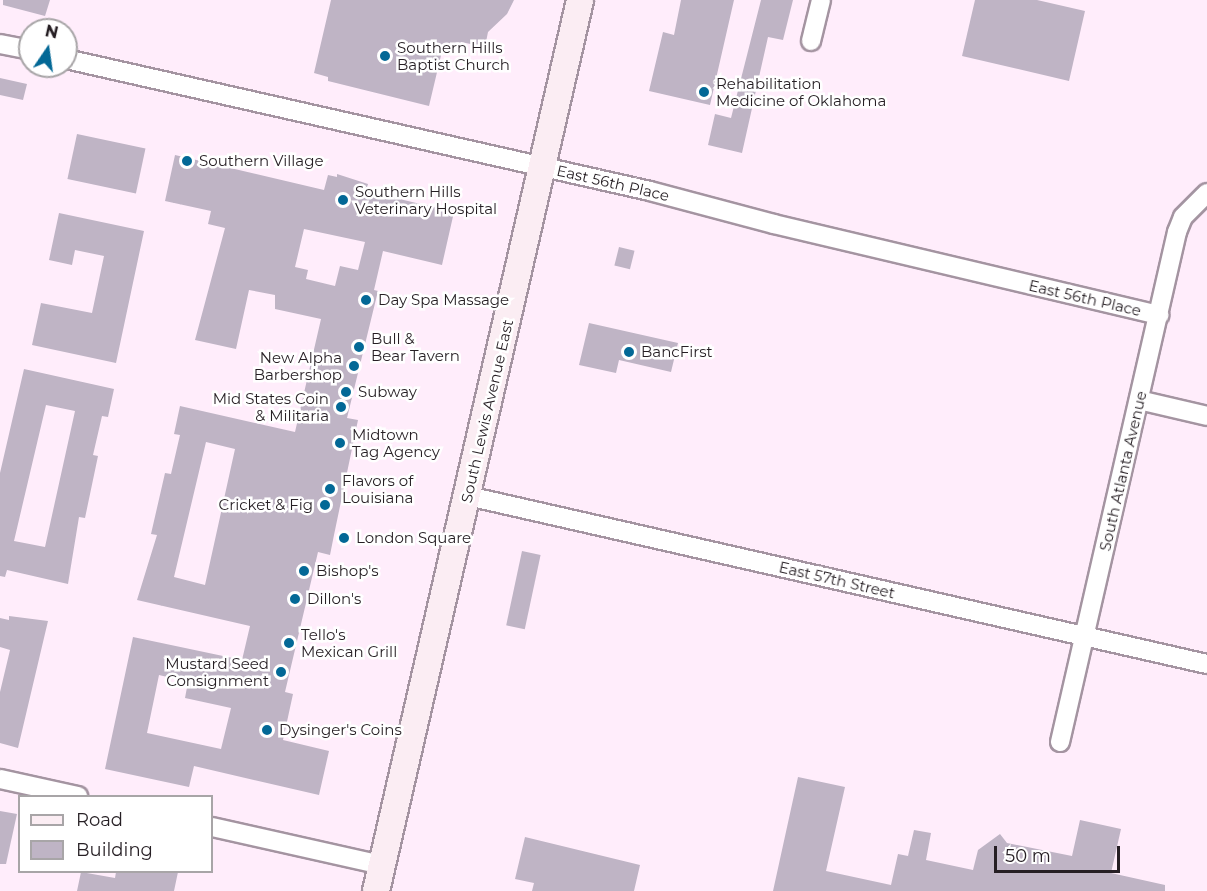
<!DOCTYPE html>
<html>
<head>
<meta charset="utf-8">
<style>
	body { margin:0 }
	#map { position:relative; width:1207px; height:891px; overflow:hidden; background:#ffedfb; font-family:Montserrat,sans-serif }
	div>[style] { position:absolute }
	.building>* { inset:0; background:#bfb4c5; transform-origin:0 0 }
	.roads { filter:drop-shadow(2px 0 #a494a1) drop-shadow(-2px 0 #a494a1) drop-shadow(0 2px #a494a1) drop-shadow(0 -2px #a494a1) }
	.street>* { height:18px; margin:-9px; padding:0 9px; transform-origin:9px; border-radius:9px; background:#fff }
	.secondary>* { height:26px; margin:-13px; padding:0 13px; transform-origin:13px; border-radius:13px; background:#fbedf3 }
	.dots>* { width:16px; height:16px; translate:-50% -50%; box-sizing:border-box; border:3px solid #fff; border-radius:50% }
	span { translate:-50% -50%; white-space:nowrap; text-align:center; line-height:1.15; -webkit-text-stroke:5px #fff; paint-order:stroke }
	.poi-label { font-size:15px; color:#261f24 }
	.left { translate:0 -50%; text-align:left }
	.right { translate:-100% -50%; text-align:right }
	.street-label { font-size:15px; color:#261f24 }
	.legend { position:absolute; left:18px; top:795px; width:195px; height:78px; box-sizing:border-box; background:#fff; border:2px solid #a8a5a7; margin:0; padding:8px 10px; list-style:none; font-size:18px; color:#261f24 }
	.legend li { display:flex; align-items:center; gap:12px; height:30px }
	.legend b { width:30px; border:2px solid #a8a5a7 }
	.north { position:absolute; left:18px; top:18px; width:60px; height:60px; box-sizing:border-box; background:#fff; border:2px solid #a8a5a7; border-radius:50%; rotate:13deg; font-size:16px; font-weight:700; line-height:24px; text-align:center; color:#261f24 }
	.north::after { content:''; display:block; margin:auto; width:21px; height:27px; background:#036896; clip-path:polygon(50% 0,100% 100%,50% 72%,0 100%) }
	.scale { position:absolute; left:994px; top:846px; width:126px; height:27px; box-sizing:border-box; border:3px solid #261f24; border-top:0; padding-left:8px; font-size:18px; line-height:21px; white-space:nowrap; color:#261f24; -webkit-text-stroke:4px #fff; paint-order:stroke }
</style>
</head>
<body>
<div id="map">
	<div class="building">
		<div style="clip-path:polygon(3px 0,50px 0,45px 16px,3px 5px)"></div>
		<div style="clip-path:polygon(331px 0,514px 0,507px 14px,488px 32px,485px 47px,461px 42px,458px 51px,443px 47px,429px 106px,328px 81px,328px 77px,314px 73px)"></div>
		<div style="clip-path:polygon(681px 0,734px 0,710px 105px,649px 91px,663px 32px,674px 35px)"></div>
		<div style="clip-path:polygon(761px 0,793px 0,783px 40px,768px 37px,742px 153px,708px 145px,715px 114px,731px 118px)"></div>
		<div style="clip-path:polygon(975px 0,1037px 0,1085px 11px,1069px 81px,962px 56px)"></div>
		<div style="clip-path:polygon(0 78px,27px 84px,23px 100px,0 95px)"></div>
		<div style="left:77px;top:134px;width:70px;height:46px;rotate:12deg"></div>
		<div style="clip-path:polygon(evenodd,175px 155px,324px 190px,328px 175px,337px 177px,337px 174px,368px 184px,366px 191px,454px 212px,442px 265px,383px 251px,374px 290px,378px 291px,347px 418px,358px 420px,334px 535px,330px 555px,318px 552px,285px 692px,293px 694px,283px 740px,329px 751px,319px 795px,194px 766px,189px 787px,105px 769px,133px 637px,242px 660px,250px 626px,137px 600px,157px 535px,151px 534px,165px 473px,171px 474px,180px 435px,174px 434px,180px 406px,295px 432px,321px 319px,275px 309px,275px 295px,249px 290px,236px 349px,195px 340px,225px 228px,208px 224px,211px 211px,165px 201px,175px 155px,304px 229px,365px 242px,358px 270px,340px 266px,335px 286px,306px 279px,308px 270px,295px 267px,304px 229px,175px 155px,206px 442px,235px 449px,205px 585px,174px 577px,206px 442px,175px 155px,159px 675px,188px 682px,185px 698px,231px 708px,221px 749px,147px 733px,159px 675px)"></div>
		<div style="clip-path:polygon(59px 213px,144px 231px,116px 363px,32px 345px,41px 303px,92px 313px,104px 256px,75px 250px,72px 265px,49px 260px)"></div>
		<div style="left:619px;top:247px;width:16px;height:19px;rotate:14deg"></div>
		<div style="clip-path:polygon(589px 323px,678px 343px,671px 372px,619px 360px,616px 373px,579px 365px)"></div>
		<div style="clip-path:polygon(evenodd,24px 369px,114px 389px,108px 417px,102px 416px,93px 455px,98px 456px,85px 518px,79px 517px,68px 584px,7px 570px,5px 577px,0 576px,0 473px,24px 369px,46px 405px,75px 411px,45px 547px,14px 541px,46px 405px)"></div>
		<div style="left:522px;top:551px;width:19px;height:76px;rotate:12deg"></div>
		<div style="clip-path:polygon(9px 616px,48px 621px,18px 748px,0 743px,0 692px,10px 650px,0 647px,0 618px,9px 620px)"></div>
		<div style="clip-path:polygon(798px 777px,845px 787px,826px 871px,891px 885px,898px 854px,908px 856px,914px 830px,931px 833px,926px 860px,973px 870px,978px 850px,1000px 834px,1007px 843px,1072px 856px,1080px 820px,1121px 829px,1111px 873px,1165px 885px,1165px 891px,773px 891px)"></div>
		<div style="clip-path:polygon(0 811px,17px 814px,6px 864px,0 864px)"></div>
		<div style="clip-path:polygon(525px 837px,640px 865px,634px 891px,532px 891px,534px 883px,515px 879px)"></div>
		<div style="clip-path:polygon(81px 872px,115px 878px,116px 872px,178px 872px,174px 891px,77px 891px)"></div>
	</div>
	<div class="roads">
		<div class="street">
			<div style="left:811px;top:41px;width:42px;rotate:-76.3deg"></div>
			<div style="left:0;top:44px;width:31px;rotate:11deg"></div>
			<div style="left:66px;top:59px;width:599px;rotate:12.74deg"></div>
			<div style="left:650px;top:191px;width:128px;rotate:14.9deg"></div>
			<div style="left:774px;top:224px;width:396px;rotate:13.3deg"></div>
			<div style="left:1139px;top:400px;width:70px;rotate:13.2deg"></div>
			<div style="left:468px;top:496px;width:758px;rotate:12.81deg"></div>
			<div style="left:1060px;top:742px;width:523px;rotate:-77.08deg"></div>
			<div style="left:1177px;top:232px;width:16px;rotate:-68deg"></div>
			<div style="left:1183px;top:217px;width:34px;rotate:-45deg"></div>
			<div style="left:0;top:779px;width:80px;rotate:12.3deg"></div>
			<div style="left:212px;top:827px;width:174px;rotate:12.6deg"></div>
		</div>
		<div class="secondary">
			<div style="left:376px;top:891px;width:914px;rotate:-77.1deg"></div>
		</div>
	</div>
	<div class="dots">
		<div style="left:385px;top:56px;background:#036896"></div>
		<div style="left:704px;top:92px;background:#036896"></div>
		<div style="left:187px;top:161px;background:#036896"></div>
		<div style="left:343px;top:200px;background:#036896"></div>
		<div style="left:366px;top:300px;background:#036896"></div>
		<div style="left:359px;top:347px;background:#036896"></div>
		<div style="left:629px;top:352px;background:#036896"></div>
		<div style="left:354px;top:366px;background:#036896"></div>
		<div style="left:346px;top:392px;background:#036896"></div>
		<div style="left:341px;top:407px;background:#036896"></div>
		<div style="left:340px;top:443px;background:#036896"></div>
		<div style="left:330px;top:489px;background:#036896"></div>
		<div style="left:325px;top:505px;background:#036896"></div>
		<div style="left:344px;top:538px;background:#036896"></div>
		<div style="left:304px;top:571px;background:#036896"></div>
		<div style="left:295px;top:599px;background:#036896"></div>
		<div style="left:289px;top:643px;background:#036896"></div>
		<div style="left:281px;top:672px;background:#036896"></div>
		<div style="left:267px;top:730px;background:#036896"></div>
	</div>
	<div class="poi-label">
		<span class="left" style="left:397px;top:56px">Southern Hills<br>Baptist Church</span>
		<span class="left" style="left:716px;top:92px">Rehabilitation<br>Medicine of Oklahoma</span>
		<span class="left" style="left:199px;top:161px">Southern Village</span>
		<span class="left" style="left:355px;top:200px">Southern Hills<br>Veterinary Hospital</span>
		<span class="left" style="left:378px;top:300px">Day Spa Massage</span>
		<span class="left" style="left:371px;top:347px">Bull &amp;<br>Bear Tavern</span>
		<span class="left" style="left:641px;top:352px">BancFirst</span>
		<span class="right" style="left:342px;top:366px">New Alpha<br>Barbershop</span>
		<span class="left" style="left:358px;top:392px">Subway</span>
		<span class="right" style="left:329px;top:407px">Mid States Coin<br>&amp; Militaria</span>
		<span class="left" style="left:352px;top:443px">Midtown<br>Tag Agency</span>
		<span class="left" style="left:342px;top:489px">Flavors of<br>Louisiana</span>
		<span class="right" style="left:313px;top:505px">Cricket &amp; Fig</span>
		<span class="left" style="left:356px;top:538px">London Square</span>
		<span class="left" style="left:316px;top:571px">Bishop's</span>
		<span class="left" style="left:307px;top:599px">Dillon's</span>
		<span class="left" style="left:301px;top:643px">Tello's<br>Mexican Grill</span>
		<span class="right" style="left:269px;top:672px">Mustard Seed<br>Consignment</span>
		<span class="left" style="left:279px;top:730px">Dysinger's Coins</span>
	</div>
	<div class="street-label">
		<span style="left:613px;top:183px;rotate:13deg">East 56th Place</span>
		<span style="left:1085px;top:298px;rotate:13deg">East 56th Place</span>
		<span style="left:487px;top:411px;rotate:-77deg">South Lewis Avenue East</span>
		<span style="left:1123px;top:471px;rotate:-77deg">South Atlanta Avenue</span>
		<span style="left:837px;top:580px;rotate:13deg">East 57th Street</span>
	</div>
	<ul class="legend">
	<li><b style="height:8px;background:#fbedf3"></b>Road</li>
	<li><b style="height:16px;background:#bfb4c5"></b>Building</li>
	</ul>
	<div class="north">N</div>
	<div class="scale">50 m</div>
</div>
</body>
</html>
